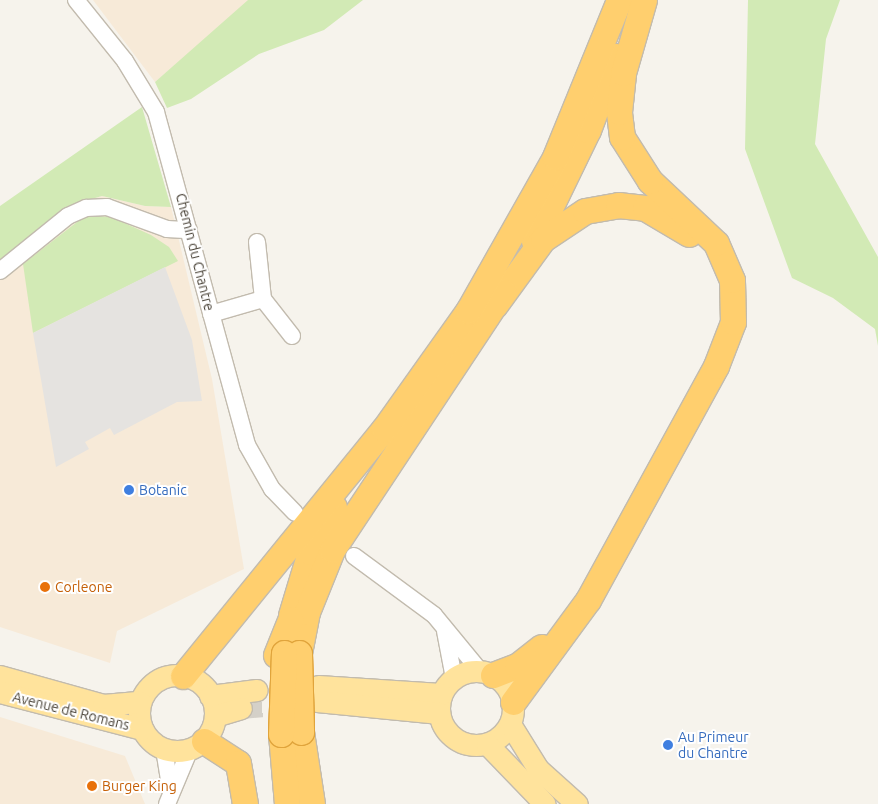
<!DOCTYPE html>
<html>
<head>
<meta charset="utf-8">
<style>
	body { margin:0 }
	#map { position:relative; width:878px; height:804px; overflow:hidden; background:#f6f3ec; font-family:Ubuntu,sans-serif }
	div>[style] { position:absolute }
	.commercial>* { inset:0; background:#f7ead8 }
	.green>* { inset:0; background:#d2eab5 }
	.parking>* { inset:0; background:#e5e3e0 }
	.major-tunnel>* { height:21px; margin-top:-10.5px; transform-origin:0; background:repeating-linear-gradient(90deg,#d4d0c8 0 21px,transparent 0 32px) }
	.roads { filter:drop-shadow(1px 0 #c2bbae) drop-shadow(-1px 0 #c2bbae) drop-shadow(0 1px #c2bbae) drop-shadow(0 -1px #c2bbae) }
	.minor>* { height:16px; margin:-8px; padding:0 8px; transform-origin:8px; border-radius:8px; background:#fff }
	.major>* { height:21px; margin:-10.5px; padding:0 10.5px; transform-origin:10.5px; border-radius:10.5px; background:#ffe39c }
	.major>.ring { margin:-10.5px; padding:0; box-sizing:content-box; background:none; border:21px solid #ffe39c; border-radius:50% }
	.highway>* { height:25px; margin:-12.5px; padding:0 12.5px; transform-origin:12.5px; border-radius:12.5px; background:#ffcf6e }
	.bridges { filter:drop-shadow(1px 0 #e0a43c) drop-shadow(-1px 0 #e0a43c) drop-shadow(0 1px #e0a43c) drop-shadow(0 -1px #e0a43c) }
	.highway-bridge>* { height:25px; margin:-12.5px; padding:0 12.5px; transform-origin:12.5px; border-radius:12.5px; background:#ffcf6e }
	.dots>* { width:14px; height:14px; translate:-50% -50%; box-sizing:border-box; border:2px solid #fff; border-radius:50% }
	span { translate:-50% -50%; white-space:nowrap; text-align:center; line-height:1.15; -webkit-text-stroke:4px #fff; paint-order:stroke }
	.street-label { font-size:14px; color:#4b4439 }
	.shop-label { font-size:14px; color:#366cbe }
	.left { translate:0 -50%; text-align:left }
	.food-label { font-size:14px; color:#c56008 }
</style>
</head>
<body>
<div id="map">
	<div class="commercial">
		<div style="clip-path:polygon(93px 0,252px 0,155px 82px)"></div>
		<div style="clip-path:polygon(102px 196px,145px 206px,171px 207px,212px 379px,244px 569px,117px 631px,110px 663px,0 627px,0 260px,71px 205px)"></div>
		<div style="clip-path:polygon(0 717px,125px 756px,145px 804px,0 804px)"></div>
	</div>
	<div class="green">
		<div style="clip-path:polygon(248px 0,363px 0,324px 30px,259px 54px,191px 99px,167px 108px,155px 82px)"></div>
		<div style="clip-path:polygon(748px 0,840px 0,826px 39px,815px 144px,878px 257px,878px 346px,875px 329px,833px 298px,792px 278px,745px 149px)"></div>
		<div style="clip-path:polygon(142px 107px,171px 207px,145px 206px,102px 196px,71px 205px,0 260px,0 206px)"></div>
		<div style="clip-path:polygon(86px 215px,111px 217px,151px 235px,169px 247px,178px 261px,33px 333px,23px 264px)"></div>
	</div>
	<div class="parking">
		<div style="clip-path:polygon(165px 267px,192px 340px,202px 401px,177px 402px,114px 435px,110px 428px,85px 442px,89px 449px,56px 467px,33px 333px)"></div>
	</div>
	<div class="major-tunnel">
		<div style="left:241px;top:708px;width:57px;rotate:-5deg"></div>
	</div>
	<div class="roads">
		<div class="minor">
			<div style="left:76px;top:0;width:78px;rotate:51.2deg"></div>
			<div style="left:125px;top:61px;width:60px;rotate:58.7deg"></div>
			<div style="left:156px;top:112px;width:345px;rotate:74.7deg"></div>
			<div style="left:247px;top:445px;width:51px;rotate:60.4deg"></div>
			<div style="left:272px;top:489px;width:33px;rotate:46deg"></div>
			<div style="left:257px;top:242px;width:57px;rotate:84deg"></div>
			<div style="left:263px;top:299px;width:47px;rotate:51.9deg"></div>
			<div style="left:0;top:271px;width:87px;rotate:-39deg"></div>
			<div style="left:68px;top:216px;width:20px;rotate:-24deg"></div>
			<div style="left:86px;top:208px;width:21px;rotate:-3deg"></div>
			<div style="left:107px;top:207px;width:64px;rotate:20.1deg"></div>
			<div style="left:167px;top:229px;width:22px;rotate:3deg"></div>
			<div style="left:211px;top:314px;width:54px;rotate:-16.1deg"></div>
			<div style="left:354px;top:556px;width:99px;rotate:36.4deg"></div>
			<div style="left:434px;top:615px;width:72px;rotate:50.6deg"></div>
			<div style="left:445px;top:631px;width:48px;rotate:79.2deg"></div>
			<div style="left:164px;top:749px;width:44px;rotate:80.8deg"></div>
			<div style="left:167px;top:804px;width:60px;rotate:-67.3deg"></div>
		</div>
		<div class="major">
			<div class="ring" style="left:439px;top:671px;width:53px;height:53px"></div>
			<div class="ring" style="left:139px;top:675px;width:55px;height:55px"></div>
			<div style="left:0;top:676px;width:107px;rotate:15.7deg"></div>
			<div style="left:103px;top:705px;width:37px;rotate:-5deg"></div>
			<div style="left:318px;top:686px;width:123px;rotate:3.7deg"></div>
			<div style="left:0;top:692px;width:147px;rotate:14.6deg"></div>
			<div style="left:210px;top:696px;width:47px;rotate:-7.3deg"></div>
			<div style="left:317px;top:701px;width:123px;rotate:5.6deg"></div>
			<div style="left:215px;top:716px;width:27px;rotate:-17deg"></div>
			<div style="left:510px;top:724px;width:53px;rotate:58.1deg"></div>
			<div style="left:538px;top:769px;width:52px;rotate:41.9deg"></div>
			<div style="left:487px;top:744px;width:83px;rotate:46deg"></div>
		</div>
		<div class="highway">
			<div style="left:534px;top:241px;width:123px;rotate:-64.1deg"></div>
			<div style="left:588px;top:130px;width:79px;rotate:-69.3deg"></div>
			<div style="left:495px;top:305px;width:82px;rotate:-54deg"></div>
			<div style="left:543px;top:239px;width:50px;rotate:-33.7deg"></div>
			<div style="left:585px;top:211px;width:34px;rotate:-10deg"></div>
			<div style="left:618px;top:205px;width:27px;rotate:6deg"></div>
			<div style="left:645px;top:208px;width:51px;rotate:30.6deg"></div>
			<div style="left:291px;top:615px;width:66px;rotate:-73.2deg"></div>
			<div style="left:310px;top:552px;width:51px;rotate:-61.9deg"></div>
			<div style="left:299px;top:653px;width:42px;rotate:-79deg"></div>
			<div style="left:307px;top:612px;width:67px;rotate:-68deg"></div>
			<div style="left:332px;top:550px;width:310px;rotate:-56.5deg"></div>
			<div style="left:276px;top:655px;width:38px;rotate:-68deg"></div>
			<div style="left:493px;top:675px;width:26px;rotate:-21deg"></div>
			<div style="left:517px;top:666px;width:31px;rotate:-38deg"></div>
			<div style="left:183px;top:676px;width:318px;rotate:-50.9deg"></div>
			<div style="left:384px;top:429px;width:145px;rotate:-54.6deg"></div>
			<div style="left:468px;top:311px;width:177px;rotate:-60.5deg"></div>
			<div style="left:555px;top:157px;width:170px;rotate:-67.8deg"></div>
			<div style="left:513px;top:702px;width:127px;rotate:-53.7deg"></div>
			<div style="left:588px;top:600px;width:267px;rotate:-61.3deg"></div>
			<div style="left:716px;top:366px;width:47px;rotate:-68.9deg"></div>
			<div style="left:733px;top:322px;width:42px;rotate:-91.4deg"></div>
			<div style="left:732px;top:280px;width:40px;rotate:-113.4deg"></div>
			<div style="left:716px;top:243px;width:91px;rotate:-136.8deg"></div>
			<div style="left:650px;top:181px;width:52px;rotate:-122.5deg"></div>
			<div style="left:622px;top:137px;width:25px;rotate:-97deg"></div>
			<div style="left:619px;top:112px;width:39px;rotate:-84deg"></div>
			<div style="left:623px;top:73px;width:76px;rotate:-74deg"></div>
			<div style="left:301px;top:732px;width:73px;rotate:81.3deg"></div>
			<div style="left:281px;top:734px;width:70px;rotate:85.1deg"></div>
			<div style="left:204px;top:741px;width:40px;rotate:32.9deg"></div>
			<div style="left:238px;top:763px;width:42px;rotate:80.3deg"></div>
		</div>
	</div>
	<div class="bridges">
		<div class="highway-bridge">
			<div style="left:299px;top:653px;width:79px;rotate:88.5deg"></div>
			<div style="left:281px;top:734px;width:81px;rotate:-87.9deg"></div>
		</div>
	</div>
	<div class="dots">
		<div style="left:129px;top:490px;background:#3f7fe0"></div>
		<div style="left:45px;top:587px;background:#e8710a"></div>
		<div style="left:668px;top:745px;background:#3f7fe0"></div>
		<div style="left:92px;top:786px;background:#e8710a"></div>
	</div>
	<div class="street-label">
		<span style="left:195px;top:252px;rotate:76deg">Chemin du Chantre</span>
		<span style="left:71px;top:711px;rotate:14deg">Avenue de Romans</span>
	</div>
	<div class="shop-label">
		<span class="left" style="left:139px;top:490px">Botanic</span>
		<span class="left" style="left:678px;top:745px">Au Primeur<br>du Chantre</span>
	</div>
	<div class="food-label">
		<span class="left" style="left:55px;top:587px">Corleone</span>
		<span class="left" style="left:102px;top:786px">Burger King</span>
	</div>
</div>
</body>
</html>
